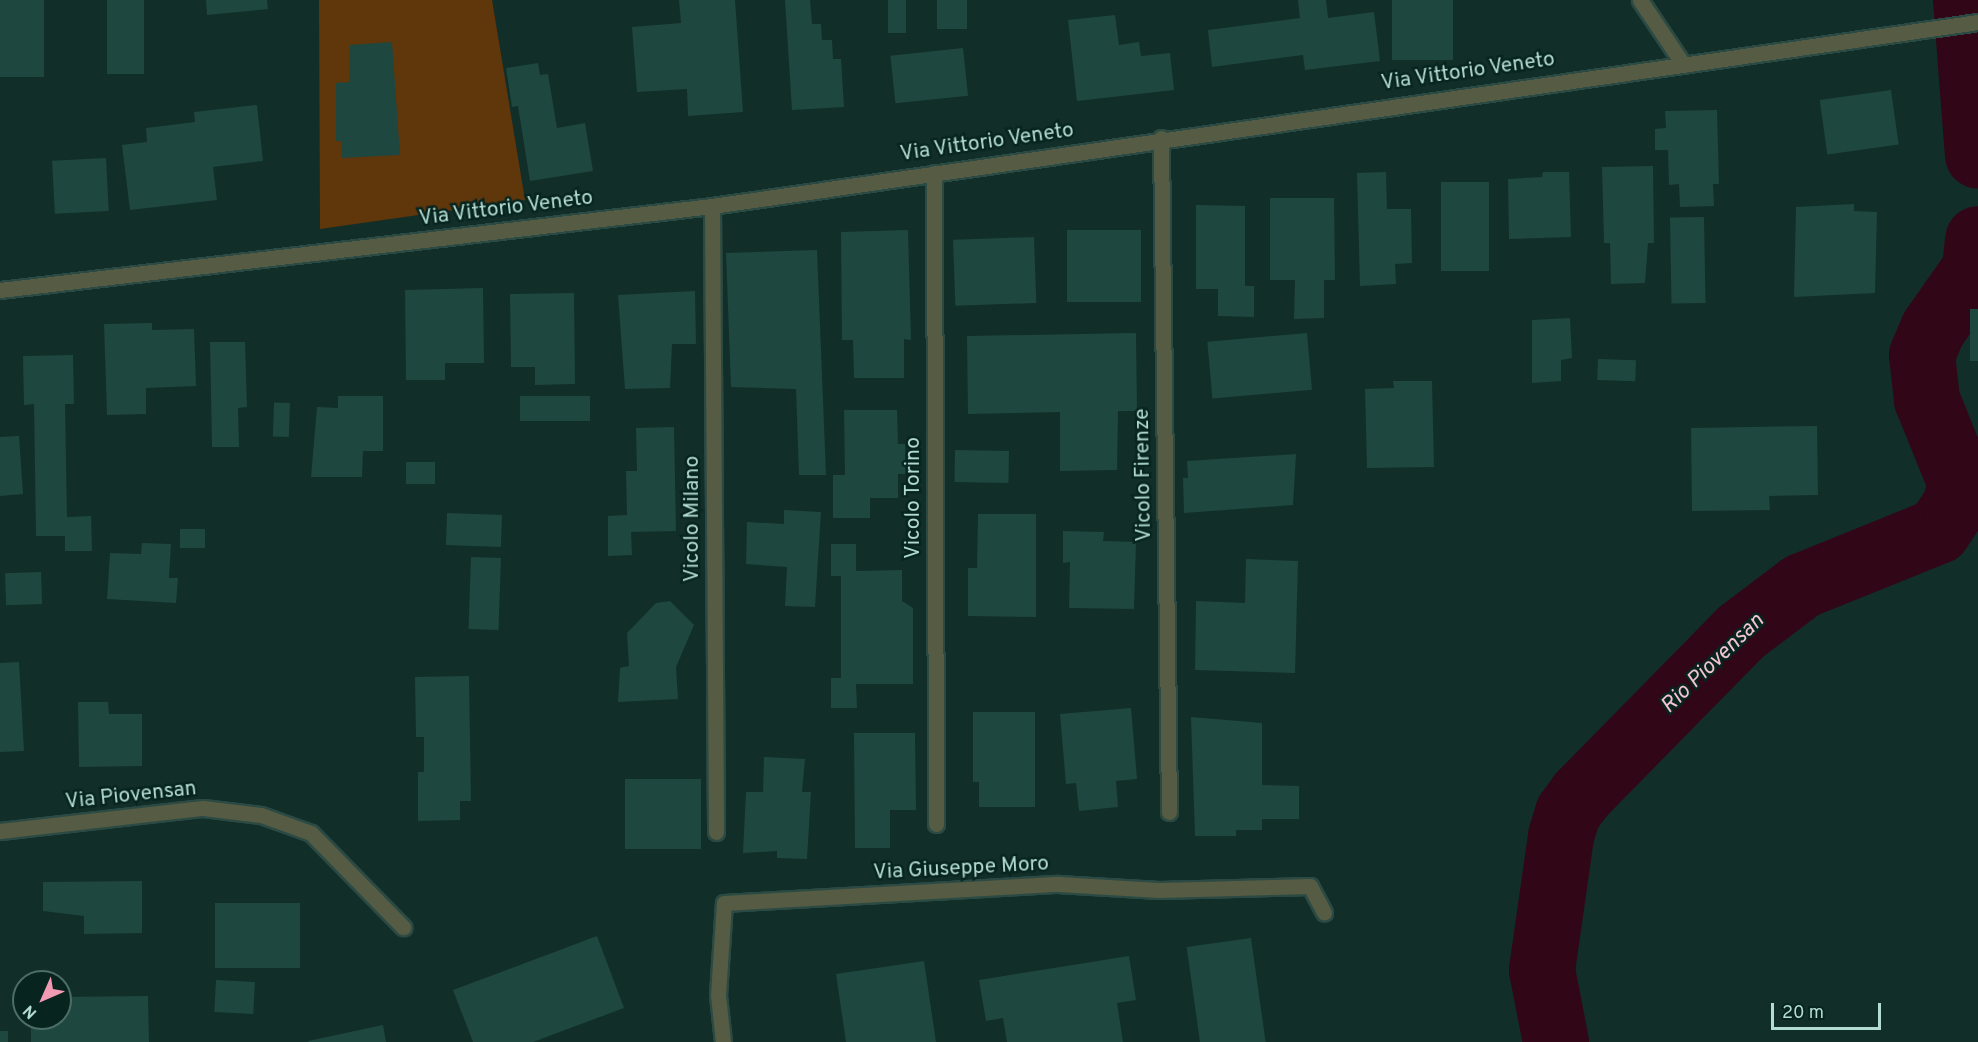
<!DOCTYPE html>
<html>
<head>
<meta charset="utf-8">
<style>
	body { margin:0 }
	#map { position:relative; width:1978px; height:1042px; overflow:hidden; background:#122e29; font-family:Overpass,sans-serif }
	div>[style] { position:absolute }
	.green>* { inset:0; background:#60360b }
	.river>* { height:66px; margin:-33px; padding:0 33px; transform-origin:33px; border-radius:33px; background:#310617 }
	.building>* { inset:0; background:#1e4740; transform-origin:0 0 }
	.roads { filter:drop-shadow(2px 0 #2c4a44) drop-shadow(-2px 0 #2c4a44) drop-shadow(0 2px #2c4a44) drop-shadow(0 -2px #2c4a44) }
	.minor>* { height:15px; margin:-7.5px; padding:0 7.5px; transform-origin:7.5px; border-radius:7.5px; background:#555c43 }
	.tertiary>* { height:15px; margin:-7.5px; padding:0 7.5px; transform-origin:7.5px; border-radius:7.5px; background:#555c43 }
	span { translate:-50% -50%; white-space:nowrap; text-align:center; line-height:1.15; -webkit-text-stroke:5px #07241f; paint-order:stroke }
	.street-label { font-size:21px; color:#b3dcd3 }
	.water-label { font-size:22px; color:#f6c4d1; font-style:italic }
	.north { position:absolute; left:12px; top:970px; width:60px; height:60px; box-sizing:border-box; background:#07241f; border:2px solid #4c6e67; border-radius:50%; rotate:225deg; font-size:16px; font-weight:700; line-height:24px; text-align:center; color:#b3dcd3 }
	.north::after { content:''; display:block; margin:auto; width:21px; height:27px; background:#f19ab4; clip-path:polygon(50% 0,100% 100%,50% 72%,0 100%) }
	.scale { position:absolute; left:1771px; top:1003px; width:110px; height:27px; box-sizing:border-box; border:3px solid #b3dcd3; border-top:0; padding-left:8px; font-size:18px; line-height:21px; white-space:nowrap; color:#b3dcd3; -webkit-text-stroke:4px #07241f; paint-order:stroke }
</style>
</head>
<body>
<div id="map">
	<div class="green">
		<div style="clip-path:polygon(319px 0,492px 0,525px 200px,320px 229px)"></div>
	</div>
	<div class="river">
		<div style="left:1966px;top:0;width:156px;rotate:85.6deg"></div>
		<div style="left:1556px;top:1042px;width:73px;rotate:-101deg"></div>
		<div style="left:1542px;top:970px;width:135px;rotate:-81.9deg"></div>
		<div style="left:1561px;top:836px;width:24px;rotate:-73deg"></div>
		<div style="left:1568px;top:813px;width:22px;rotate:-54deg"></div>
		<div style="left:1581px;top:795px;width:228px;rotate:-45.5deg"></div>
		<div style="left:1741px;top:632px;width:76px;rotate:-37deg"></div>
		<div style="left:1802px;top:586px;width:147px;rotate:-22deg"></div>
		<div style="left:1938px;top:531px;width:30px;rotate:-56deg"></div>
		<div style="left:1955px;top:506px;width:23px;rotate:-75deg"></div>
		<div style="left:1961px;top:484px;width:91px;rotate:-112deg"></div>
		<div style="left:1927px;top:400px;width:45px;rotate:-96.3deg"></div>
		<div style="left:1922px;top:355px;width:28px;rotate:-67deg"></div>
		<div style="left:1933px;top:329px;width:73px;rotate:-55deg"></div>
		<div style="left:1975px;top:269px;width:30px;rotate:-84deg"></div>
	</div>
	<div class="building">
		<div style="left:0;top:0;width:44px;height:77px"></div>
		<div style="left:107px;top:0;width:37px;height:74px"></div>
		<div style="clip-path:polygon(206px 0,267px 0,268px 9px,207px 15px)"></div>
		<div style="clip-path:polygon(679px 0,735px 0,743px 112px,688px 116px,687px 89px,637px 92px,632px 27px,681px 23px)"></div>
		<div style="clip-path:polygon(785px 0,810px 0,812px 24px,821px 24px,822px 40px,832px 40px,833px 59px,841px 59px,844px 107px,792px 110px)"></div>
		<div style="left:888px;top:0;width:18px;height:33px"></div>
		<div style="left:937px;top:0;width:30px;height:29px"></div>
		<div style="clip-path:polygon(1298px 0,1326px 0,1328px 18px,1374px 12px,1380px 61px,1305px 70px,1303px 55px,1212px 67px,1208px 30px,1300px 18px)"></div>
		<div style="left:1392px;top:0;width:61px;height:60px"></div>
		<div style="clip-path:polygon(1115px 15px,1119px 45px,1139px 42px,1141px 56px,1170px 53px,1174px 90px,1077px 101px,1068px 20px)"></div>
		<div style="clip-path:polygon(392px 42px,400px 155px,342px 158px,341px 141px,336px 141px,336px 83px,349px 82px,350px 45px)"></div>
		<div style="left:963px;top:48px;width:48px;height:73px;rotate:84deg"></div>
		<div style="clip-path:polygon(538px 63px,540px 75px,548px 74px,557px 128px,585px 123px,593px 171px,530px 181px,518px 106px,512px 107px,506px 68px)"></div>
		<div style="left:1891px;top:90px;width:55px;height:72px;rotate:82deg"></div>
		<div style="clip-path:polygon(257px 105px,263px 161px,213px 167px,217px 200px,130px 210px,122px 145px,147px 142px,146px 128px,195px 122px,194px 112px)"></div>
		<div style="clip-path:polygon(1717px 110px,1719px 184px,1713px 184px,1714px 206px,1680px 207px,1679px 184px,1669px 185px,1668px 150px,1655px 150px,1655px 129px,1666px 128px,1665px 111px)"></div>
		<div style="left:106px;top:158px;width:53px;height:54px;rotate:87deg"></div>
		<div style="clip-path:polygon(1653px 166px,1654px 243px,1648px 243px,1645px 283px,1611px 284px,1610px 243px,1604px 243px,1602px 167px)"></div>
		<div style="clip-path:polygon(1386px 172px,1387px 209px,1411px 209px,1412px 263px,1395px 264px,1396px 284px,1360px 286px,1357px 173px)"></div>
		<div style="clip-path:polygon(1543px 172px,1569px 172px,1571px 237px,1509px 239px,1508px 179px,1542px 177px)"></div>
		<div style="left:1441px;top:182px;width:48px;height:89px"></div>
		<div style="clip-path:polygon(1270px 198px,1334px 198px,1335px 280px,1324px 280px,1324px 318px,1294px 319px,1295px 280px,1270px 280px)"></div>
		<div style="clip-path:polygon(1854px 204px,1854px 211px,1877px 212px,1875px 293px,1794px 297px,1796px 207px)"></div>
		<div style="clip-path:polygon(1196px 205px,1245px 206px,1245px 286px,1254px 286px,1254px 317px,1218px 316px,1218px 289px,1196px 289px)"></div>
		<div style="left:1704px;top:217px;width:86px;height:34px;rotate:89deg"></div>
		<div style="clip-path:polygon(908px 230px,911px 340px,904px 339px,904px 378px,854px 378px,853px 340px,842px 340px,841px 232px)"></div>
		<div style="left:1067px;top:230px;width:74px;height:72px"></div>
		<div style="left:1034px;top:237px;width:66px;height:81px;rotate:88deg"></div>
		<div style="clip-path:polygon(817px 250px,826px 475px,799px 475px,796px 389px,731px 387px,726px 253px)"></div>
		<div style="clip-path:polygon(483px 288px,484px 363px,445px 363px,445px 380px,406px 380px,405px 290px)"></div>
		<div style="clip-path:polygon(695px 291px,696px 344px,672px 344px,670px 388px,625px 389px,618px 295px)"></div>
		<div style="clip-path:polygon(574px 293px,575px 384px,535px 385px,535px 367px,511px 367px,510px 294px)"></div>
		<div style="left:1970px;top:309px;width:8px;height:52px"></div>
		<div style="clip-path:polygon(1570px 318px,1572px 358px,1561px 360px,1561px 381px,1532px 383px,1532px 320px)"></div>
		<div style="clip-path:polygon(152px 323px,152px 330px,194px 329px,196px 386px,146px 388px,146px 414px,107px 415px,104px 324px)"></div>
		<div style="clip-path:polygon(1136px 333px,1137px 411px,1118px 411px,1117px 470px,1060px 471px,1060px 412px,968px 414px,967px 336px)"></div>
		<div style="left:1307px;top:333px;width:57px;height:100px;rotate:85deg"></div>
		<div style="clip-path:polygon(210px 342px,245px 342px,247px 407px,238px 408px,239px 447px,212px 447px)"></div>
		<div style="clip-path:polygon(73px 355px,74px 404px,65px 404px,67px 517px,91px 516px,92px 551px,65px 551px,65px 536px,36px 536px,34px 404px,24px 405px,23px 356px)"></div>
		<div style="left:1598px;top:359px;width:38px;height:21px;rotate:2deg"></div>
		<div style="clip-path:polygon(1393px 381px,1432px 381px,1434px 467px,1367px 468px,1365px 389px,1394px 388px)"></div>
		<div style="clip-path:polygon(338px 396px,383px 396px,383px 451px,363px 451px,362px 477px,311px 477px,317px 407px,338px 408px)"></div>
		<div style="left:590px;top:396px;width:25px;height:70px;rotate:90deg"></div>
		<div style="left:290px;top:403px;width:34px;height:16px;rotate:92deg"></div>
		<div style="clip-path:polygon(844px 410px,897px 410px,898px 444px,905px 444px,906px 474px,898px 474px,898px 498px,870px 498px,870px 518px,833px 518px,833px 475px,845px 475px)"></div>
		<div style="clip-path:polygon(1817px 426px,1818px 495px,1769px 496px,1770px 510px,1692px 511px,1691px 428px)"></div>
		<div style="clip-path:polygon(674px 427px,676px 531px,631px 532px,632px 555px,608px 556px,608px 516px,627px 515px,626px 471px,637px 471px,636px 428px)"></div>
		<div style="clip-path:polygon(19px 436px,23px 494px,0 496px,0 437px)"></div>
		<div style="left:955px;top:450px;width:54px;height:32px;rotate:1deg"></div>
		<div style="clip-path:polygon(1296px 454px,1293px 505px,1184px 513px,1183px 478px,1188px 478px,1187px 461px)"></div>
		<div style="left:435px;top:462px;width:22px;height:29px;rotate:90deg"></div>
		<div style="clip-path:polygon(784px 510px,821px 512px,815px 607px,785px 606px,787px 567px,746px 564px,747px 522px,784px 524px)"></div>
		<div style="clip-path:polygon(978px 514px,1036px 514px,1036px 617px,968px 616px,968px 568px,977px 568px)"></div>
		<div style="left:502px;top:515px;width:32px;height:55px;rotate:92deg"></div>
		<div style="left:180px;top:529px;width:25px;height:19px"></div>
		<div style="clip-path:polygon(1063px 531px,1104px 532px,1103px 541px,1136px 542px,1134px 609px,1069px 608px,1070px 562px,1063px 563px)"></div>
		<div style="clip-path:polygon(142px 543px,171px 544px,169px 578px,178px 578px,176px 603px,107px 599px,110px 553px,141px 554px)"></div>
		<div style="clip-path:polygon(831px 544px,856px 544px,856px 571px,902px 570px,902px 601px,913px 608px,913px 684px,856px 684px,857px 708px,831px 708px,831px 678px,841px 678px,841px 576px,831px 576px)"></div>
		<div style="left:471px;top:557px;width:30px;height:72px;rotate:2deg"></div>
		<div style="clip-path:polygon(1246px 559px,1298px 561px,1295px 673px,1195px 670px,1196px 601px,1245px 603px)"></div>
		<div style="left:41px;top:572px;width:32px;height:36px;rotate:88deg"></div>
		<div style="clip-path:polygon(670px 601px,694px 625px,676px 667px,678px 699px,618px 702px,620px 668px,629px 666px,627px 633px,656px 603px)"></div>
		<div style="clip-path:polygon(19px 662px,24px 751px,0 752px,0 663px)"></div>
		<div style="clip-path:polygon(469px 676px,471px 801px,460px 801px,460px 820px,418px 821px,418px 772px,424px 772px,424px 737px,416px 737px,415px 677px)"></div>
		<div style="clip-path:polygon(78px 702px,108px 702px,109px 714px,142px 714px,142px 766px,79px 767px)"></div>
		<div style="clip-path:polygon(1131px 708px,1137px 779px,1116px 781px,1118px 807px,1079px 811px,1076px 783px,1066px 784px,1060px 714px)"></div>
		<div style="clip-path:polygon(973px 712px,1035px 712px,1035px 807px,979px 807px,979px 782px,973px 782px)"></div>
		<div style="clip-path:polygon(1191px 717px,1262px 723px,1262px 785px,1299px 786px,1299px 819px,1262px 819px,1262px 830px,1236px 830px,1236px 836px,1195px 836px)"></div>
		<div style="clip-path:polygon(854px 733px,915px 733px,916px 810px,890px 810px,890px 848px,855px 848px)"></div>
		<div style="clip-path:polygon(764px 757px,805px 759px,802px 792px,811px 792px,807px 859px,777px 858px,777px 851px,743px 853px,746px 792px,763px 792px)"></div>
		<div style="left:625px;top:779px;width:76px;height:70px"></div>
		<div style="clip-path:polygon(142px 881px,142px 933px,84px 934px,84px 916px,43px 911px,43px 882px)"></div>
		<div style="left:215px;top:903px;width:85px;height:65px"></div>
		<div style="clip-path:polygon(597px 936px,624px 1008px,533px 1042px,473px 1042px,453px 990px)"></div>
		<div style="left:1251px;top:938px;width:105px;height:65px;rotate:82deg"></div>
		<div style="clip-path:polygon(1129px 956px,1136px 1000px,1117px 1003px,1123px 1042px,1007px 1042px,1003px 1018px,986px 1021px,979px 980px)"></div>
		<div style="clip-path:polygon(924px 961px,936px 1042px,846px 1042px,836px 974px)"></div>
		<div style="left:216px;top:980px;width:39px;height:32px;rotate:3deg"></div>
		<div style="clip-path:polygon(148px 996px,149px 1042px,31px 1042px,31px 1018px,60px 1018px,60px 997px)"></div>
		<div style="clip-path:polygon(383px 1025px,386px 1042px,309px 1042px,308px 1041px)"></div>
		<div style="left:0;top:1031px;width:8px;height:11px"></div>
	</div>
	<div class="roads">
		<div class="minor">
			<div style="left:1640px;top:0;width:77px;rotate:56.1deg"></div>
			<div style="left:1161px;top:138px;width:674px;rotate:89.32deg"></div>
			<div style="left:934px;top:173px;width:651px;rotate:89.82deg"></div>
			<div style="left:712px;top:206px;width:626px;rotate:89.63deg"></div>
			<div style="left:0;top:831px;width:204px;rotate:-6.5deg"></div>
			<div style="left:203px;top:808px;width:58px;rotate:6.9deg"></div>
			<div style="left:261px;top:815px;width:53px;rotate:19.8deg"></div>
			<div style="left:311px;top:833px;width:132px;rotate:45.6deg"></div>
			<div style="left:723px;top:1042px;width:47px;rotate:-96.1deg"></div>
			<div style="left:718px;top:995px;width:92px;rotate:-86.3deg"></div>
			<div style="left:724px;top:903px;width:335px;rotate:-3.3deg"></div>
			<div style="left:1058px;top:884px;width:101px;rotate:3.4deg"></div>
			<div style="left:1159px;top:890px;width:151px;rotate:-1.5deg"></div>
			<div style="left:1310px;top:886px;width:30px;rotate:62deg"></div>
		</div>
		<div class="tertiary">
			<div style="left:0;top:290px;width:717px;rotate:-6.73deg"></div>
			<div style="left:712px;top:206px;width:1279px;rotate:-8.27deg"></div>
		</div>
	</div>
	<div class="street-label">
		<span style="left:1468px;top:72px;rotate:-8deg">Via Vittorio Veneto</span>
		<span style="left:987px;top:143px;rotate:-8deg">Via Vittorio Veneto</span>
		<span style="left:506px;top:209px;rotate:-7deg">Via Vittorio Veneto</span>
		<span style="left:1144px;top:475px;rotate:-91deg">Vicolo Firenze</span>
		<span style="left:914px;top:498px;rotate:-90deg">Vicolo Torino</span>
		<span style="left:693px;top:519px;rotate:-90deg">Vicolo Milano</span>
		<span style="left:131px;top:796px;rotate:-6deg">Via Piovensan</span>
		<span style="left:961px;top:869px;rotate:-3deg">Via Giuseppe Moro</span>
	</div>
	<div class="water-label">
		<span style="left:1713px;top:664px;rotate:-44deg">Rio Piovensan</span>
	</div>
	<div class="north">N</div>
	<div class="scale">20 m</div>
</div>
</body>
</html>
